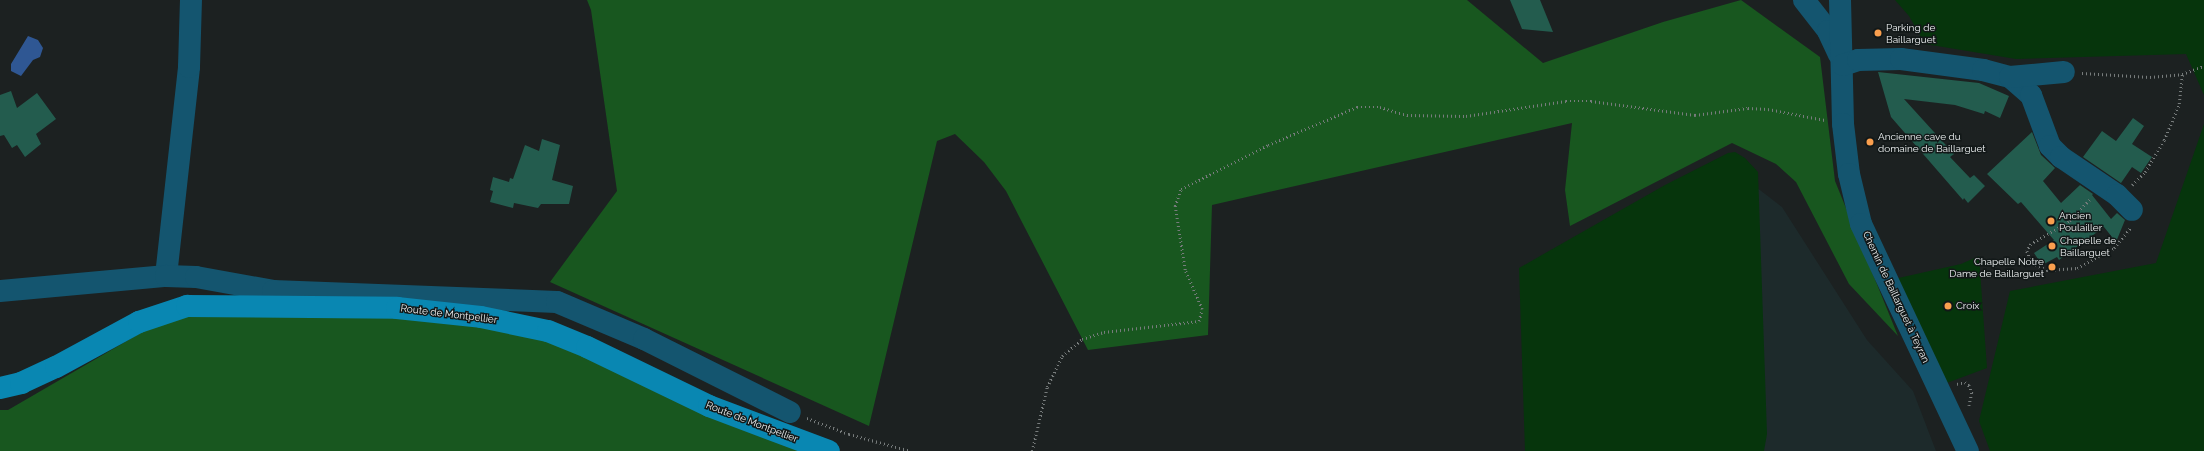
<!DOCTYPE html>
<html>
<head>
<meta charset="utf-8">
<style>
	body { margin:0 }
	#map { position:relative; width:2204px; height:451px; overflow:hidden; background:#1c2121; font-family:Raleway,sans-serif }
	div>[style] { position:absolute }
	.built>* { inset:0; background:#1d2a2b }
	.green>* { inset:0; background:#06350c }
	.forest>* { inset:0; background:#18571f }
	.water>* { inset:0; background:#2f5793 }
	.building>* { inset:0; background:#235c4e }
	.path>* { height:2.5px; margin-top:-1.25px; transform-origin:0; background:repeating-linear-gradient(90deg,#777c7c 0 1px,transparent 0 4px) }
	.minor>* { height:22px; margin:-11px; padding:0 11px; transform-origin:11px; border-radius:11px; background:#14556f }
	.major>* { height:22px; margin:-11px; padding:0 11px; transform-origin:11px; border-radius:11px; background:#0987b2 }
	.dots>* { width:11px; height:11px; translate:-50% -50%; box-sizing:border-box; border:2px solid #121818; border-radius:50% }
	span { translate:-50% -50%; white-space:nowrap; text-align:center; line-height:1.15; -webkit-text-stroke:3px #121818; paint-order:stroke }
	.poi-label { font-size:10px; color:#eef1f2 }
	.left { translate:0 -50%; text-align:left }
	.right { translate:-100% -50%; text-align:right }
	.street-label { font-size:10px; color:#eef1f2 }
</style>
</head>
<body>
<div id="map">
	<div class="built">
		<div style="clip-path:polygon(1734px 170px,1782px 207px,1867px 340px,1913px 391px,1936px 451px,1540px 451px)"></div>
	</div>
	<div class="green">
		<div style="clip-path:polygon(1895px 0,2204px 0,2204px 95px,2186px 54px,2016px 59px,1925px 44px,1909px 16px)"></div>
		<div style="clip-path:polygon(2204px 124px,2204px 451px,1990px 451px,1979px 421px,2010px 291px,2156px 263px)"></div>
		<div style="clip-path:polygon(1735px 152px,1745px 158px,1758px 172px,1767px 434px,1764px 451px,1525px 451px,1519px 268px,1665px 185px,1728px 153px)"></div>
		<div style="clip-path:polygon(1979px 256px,1987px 368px,1944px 384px,1894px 279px,1961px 264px)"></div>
	</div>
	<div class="forest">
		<div style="clip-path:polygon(587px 0,1467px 0,1543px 63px,1663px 22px,1741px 0,1820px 57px,1835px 181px,1898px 336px,1849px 284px,1796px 182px,1776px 164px,1732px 143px,1570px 226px,1565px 190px,1572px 123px,1212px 205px,1208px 335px,1088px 350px,1006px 191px,984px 162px,955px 134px,937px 141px,869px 426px,550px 282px,617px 191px,591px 10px)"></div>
		<div style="clip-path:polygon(187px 306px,397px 308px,548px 331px,829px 451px,0 451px,0 410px,8px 410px)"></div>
	</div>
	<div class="water">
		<div style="clip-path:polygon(28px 36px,38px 40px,43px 48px,40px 57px,33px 60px,21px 76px,11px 71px,11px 64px)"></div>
	</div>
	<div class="building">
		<div style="clip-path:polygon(1510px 0,1540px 0,1553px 32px,1522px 29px)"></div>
		<div style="clip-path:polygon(1878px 72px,1979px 83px,2009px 96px,2000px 118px,1985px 111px,1984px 114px,1955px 105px,1904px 99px,1954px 154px,1950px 157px,1970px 178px,1974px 175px,1985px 186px,1968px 203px,1964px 198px,1963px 200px,1891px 117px)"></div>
		<div style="clip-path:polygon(11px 91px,17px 108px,37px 93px,56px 119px,36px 134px,41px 144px,25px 157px,17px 145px,12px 148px,4px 135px,0 136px,0 95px)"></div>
		<div style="clip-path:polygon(2133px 118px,2144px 126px,2132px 144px,2152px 157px,2141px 173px,2132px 167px,2121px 183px,2083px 157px,2102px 131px,2116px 141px)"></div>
		<div style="clip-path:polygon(2032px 132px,2041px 155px,2055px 168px,2043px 181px,2061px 203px,2080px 185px,2093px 194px,2092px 195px,2111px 219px,2117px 213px,2125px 220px,2116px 242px,2104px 227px,2059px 260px,2057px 257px,2042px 265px,2034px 253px,2054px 240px,2021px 202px,2018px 204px,1987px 174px)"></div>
		<div style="clip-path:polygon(542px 139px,560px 145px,552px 180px,573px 186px,569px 204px,541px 204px,538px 208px,514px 203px,513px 208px,490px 202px,493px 191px,490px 190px,493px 177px,509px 182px,510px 178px,513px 179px,525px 145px,539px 151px)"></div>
	</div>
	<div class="path">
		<div style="left:2082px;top:73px;width:68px;rotate:3.4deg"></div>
		<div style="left:2150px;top:77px;width:32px;rotate:-5deg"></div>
		<div style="left:2182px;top:74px;width:23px;rotate:-20deg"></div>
		<div style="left:2132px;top:185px;width:18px;rotate:-45deg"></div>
		<div style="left:2145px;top:172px;width:37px;rotate:-59deg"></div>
		<div style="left:2164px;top:140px;width:39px;rotate:-67deg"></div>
		<div style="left:2179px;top:104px;width:30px;rotate:-84deg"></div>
		<div style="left:2090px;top:200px;width:30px;rotate:134deg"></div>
		<div style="left:2069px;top:222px;width:44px;rotate:149.9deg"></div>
		<div style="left:2031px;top:244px;width:8px;rotate:120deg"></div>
		<div style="left:2027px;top:251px;width:13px;rotate:67deg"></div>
		<div style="left:2032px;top:263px;width:17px;rotate:25deg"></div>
		<div style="left:2047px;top:270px;width:30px;rotate:-4deg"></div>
		<div style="left:2077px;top:268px;width:42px;rotate:-28.4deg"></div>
		<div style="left:2114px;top:248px;width:26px;rotate:-51deg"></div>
		<div style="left:1957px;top:384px;width:8px;rotate:-14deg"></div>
		<div style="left:1965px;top:382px;width:5px;rotate:37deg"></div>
		<div style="left:1969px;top:385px;width:9px;rotate:69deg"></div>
		<div style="left:1972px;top:393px;width:13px;rotate:103deg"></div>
		<div style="left:807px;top:418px;width:45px;rotate:20.9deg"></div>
		<div style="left:849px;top:434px;width:64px;rotate:15.3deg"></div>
		<div style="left:1032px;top:451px;width:66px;rotate:-76.8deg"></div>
		<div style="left:1047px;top:387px;width:34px;rotate:-64deg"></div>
		<div style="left:1062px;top:356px;width:26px;rotate:-40deg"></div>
		<div style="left:1082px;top:339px;width:23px;rotate:-18deg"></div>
		<div style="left:1104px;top:332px;width:96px;rotate:-6.6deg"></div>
		<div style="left:1199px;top:321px;width:12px;rotate:-76deg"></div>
		<div style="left:1202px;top:309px;width:43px;rotate:-113.6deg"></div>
		<div style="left:1185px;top:270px;width:65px;rotate:-98.9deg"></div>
		<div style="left:1175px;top:206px;width:18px;rotate:-71deg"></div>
		<div style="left:1181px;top:189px;width:97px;rotate:-26.8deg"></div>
		<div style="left:1268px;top:145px;width:97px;rotate:-23.1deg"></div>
		<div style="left:1357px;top:107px;width:23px"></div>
		<div style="left:1380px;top:107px;width:28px;rotate:17deg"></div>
		<div style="left:1407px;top:115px;width:59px;rotate:1deg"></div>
		<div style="left:1466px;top:116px;width:101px;rotate:-8.5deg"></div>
		<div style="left:1566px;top:101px;width:25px"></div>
		<div style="left:1591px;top:101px;width:105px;rotate:7.7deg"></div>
		<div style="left:1695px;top:115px;width:53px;rotate:-7.5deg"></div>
		<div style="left:1748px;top:108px;width:20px;rotate:3deg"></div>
		<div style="left:1768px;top:109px;width:58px;rotate:10.9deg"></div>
	</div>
	<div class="minor">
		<div style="left:1804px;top:0;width:39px;rotate:52deg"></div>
		<div style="left:1828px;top:31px;width:26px;rotate:65deg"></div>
		<div style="left:1840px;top:0;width:124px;rotate:88.6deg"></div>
		<div style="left:1843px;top:124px;width:50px;rotate:83.2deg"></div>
		<div style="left:1849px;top:174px;width:51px;rotate:76.5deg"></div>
		<div style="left:1861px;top:224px;width:251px;rotate:64.8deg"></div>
		<div style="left:1843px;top:65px;width:16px;rotate:-18deg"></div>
		<div style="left:1858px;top:60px;width:43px;rotate:-1.3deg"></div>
		<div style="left:1901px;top:59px;width:83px;rotate:7.6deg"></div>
		<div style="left:1983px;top:70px;width:28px;rotate:15deg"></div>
		<div style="left:2010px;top:77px;width:28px;rotate:41deg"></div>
		<div style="left:2031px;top:95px;width:54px;rotate:69.6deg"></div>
		<div style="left:2050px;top:146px;width:16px;rotate:45deg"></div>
		<div style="left:2061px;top:157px;width:68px;rotate:34.2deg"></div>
		<div style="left:2117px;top:195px;width:21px;rotate:45deg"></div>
		<div style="left:2010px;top:77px;width:54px;rotate:-5.3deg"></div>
		<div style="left:166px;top:276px;width:210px;rotate:-83.7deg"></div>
		<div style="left:189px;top:67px;width:67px;rotate:-88.3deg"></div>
		<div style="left:0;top:291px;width:167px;rotate:-5.2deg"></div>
		<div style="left:166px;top:276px;width:30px;rotate:2deg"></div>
		<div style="left:196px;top:277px;width:78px;rotate:10.3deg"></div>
		<div style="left:273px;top:291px;width:284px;rotate:2.2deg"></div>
		<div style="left:557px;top:302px;width:95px;rotate:23deg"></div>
		<div style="left:644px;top:339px;width:163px;rotate:26.6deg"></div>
	</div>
	<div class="major">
		<div style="left:0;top:388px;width:22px;rotate:-13deg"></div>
		<div style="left:21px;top:383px;width:38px;rotate:-25deg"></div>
		<div style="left:56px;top:367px;width:94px;rotate:-28.5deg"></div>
		<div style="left:139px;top:322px;width:51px;rotate:-18.4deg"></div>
		<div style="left:187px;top:306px;width:210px;rotate:0.5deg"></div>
		<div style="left:397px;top:308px;width:84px;rotate:6.1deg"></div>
		<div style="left:481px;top:317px;width:68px;rotate:11.8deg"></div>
		<div style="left:548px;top:331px;width:42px;rotate:22.3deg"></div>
		<div style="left:587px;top:347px;width:136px;rotate:25.8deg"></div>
		<div style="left:709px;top:406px;width:128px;rotate:20.6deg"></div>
	</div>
	<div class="dots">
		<div style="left:1878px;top:33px;background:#fa9f4e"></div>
		<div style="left:1870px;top:142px;background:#fa9f4e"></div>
		<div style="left:2051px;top:221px;background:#fa9f4e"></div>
		<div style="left:2052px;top:246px;background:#fa9f4e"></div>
		<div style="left:2052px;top:267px;background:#fa9f4e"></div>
		<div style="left:1948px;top:306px;background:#fa9f4e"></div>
	</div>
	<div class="poi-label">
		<span class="left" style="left:1886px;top:33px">Parking de<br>Baillarguet</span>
		<span class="left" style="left:1878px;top:142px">Ancienne cave du<br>domaine de Baillarguet</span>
		<span class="left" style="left:2059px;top:221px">Ancien<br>Poulailler</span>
		<span class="left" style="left:2060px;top:246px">Chapelle de<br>Baillarguet</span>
		<span class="right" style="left:2044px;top:267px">Chapelle Notre<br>Dame de Baillarguet</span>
		<span class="left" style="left:1956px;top:306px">Croix</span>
	</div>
	<div class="street-label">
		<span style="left:1896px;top:297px;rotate:65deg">Chemin de Baillarguet à Teyran</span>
		<span style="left:449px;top:314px;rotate:7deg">Route de Montpellier</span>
		<span style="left:752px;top:422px;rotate:21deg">Route de Montpellier</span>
	</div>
</div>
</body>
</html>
